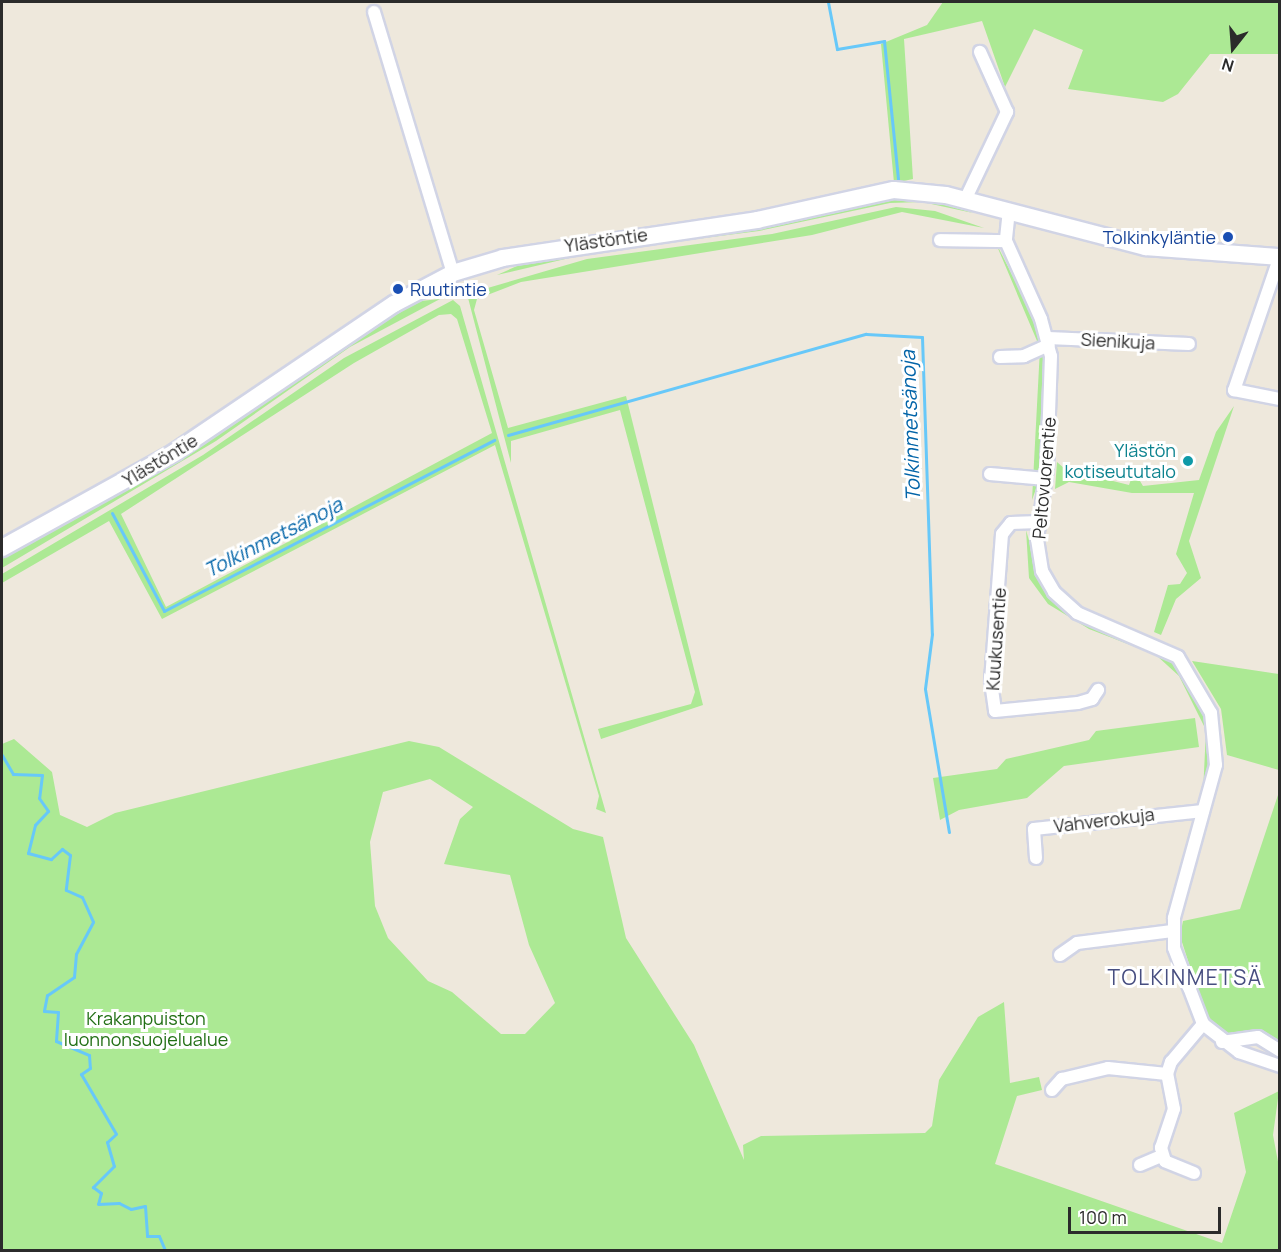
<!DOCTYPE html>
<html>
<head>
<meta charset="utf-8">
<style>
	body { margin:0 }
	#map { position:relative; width:1281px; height:1252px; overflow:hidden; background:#eee8dc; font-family:Manrope,sans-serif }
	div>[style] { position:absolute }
	.green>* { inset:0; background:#ace994 }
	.stream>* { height:3px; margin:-1.5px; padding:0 1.5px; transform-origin:1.5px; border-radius:1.5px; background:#67c8f9 }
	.roads { filter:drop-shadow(2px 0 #d1d4e5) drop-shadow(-2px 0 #d1d4e5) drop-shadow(0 2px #d1d4e5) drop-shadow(0 -2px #d1d4e5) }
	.minor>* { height:12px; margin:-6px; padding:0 6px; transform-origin:6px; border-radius:6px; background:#fff }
	.secondary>* { height:16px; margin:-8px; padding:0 8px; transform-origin:8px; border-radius:8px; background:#fff }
	.dots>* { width:16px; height:16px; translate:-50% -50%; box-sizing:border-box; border:3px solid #fff; border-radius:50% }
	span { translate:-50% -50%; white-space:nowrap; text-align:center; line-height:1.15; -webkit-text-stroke:6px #fff; paint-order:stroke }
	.transit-label { font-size:18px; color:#164399 }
	.right { translate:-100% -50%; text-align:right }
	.left { translate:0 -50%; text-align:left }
	.street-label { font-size:18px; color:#2b2b2b }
	.culture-label { font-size:18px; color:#0d838f }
	.park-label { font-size:18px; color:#216f14 }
	.water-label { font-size:20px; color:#0264a8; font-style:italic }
	.quarter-label { font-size:21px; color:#474e80; letter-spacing:1.5px }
	.frame { position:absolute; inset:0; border:3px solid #2b2b2b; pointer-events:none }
	.north { position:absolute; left:1203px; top:18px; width:60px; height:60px; -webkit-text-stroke:4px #fff; paint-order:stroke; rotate:197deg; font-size:16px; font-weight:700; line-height:24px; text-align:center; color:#2b2b2b }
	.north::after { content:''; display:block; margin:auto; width:21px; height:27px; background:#2b2b2b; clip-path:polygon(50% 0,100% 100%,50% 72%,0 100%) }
	.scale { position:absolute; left:1068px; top:1207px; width:153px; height:27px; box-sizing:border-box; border:3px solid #2b2b2b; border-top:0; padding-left:8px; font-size:18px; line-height:21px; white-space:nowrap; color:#2b2b2b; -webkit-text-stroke:4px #fff; paint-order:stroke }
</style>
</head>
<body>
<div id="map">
	<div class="green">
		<div style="clip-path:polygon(943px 2px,1279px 2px,1279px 54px,1210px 54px,1178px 94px,1163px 102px,1068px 89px,1083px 50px,1034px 29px,1005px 87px,982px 21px,904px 39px,913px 179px,894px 183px,881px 44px,927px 25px)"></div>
		<div style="clip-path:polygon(899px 198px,933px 200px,973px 213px,922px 202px,890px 203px,759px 231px,595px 252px,497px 275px,535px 258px)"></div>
		<div style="clip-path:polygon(896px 207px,935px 211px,984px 228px,902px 212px,812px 235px,521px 282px,477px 299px,474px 310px,508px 428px,626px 396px,703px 705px,601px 739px,598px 729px,691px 704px,695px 692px,620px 410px,511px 441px,511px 463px,467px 294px,587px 259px,772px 234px)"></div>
		<div style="clip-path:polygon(994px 239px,1037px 324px,1045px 353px,1041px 475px,1032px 500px,1040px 348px)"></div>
		<div style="clip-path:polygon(440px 299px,350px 347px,216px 441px,2px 568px,2px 554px,213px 437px,411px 302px)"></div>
		<div style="clip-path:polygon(evenodd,453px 300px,460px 306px,606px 813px,596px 809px,599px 796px,495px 445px,162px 619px,109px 521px,2px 583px,2px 574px,203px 455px,344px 358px,453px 300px,451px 314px,457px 319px,492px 433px,166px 607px,121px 514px,354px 363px,439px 315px,451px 314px)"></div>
		<div style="clip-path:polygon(1234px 406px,1189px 541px,1201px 578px,1176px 599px,1161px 635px,1154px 632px,1168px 585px,1180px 584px,1187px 573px,1176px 554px,1194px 493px,1132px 493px,1069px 482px,1055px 489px,1057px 462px,1065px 469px,1129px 485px,1134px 471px,1143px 486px,1199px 480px,1216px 432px)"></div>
		<div style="clip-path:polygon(1026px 530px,1040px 578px,1057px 604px,1169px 658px,1185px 676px,1209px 726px,1212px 756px,1203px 793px,1206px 730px,1179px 676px,1156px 655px,1089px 629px,1048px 604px,1029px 578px)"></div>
		<div style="clip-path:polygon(1192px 661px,1279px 674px,1279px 770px,1227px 755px,1221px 709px)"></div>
		<div style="clip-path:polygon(1195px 718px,1199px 747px,1064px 766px,1027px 798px,959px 810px,940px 820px,933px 778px,997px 769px,1006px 759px,1089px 740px,1096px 731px)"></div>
		<div style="clip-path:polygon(evenodd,14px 739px,52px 772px,60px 815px,87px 827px,115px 813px,409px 741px,439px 747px,573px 829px,603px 837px,626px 938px,694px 1045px,744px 1160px,743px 1145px,761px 1136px,925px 1133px,932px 1126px,939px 1080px,978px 1017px,1004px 1002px,1010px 1083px,1039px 1077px,1042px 1090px,1017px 1096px,995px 1164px,1222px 1243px,1246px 1172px,1234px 1113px,1279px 1091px,1273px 1135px,1279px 1167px,1279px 1250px,2px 1250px,2px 744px,14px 739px,430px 779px,473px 807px,460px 819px,444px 864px,510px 875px,529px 945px,555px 1003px,525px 1034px,501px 1034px,452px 992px,428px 981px,388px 938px,375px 906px,370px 842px,383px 792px,430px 779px)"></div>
		<div style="clip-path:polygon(1279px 792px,1279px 1045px,1262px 1034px,1225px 1035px,1207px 1019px,1180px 936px,1183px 921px,1240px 909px)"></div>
	</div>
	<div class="stream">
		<div style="left:828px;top:2px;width:48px;rotate:79.2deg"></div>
		<div style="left:837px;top:49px;width:48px;rotate:-9.7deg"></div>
		<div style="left:884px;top:41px;width:139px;rotate:84.2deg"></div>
		<div style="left:508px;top:435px;width:372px;rotate:-15.8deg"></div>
		<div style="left:866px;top:334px;width:56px;rotate:3.1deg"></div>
		<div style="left:922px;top:337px;width:297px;rotate:88.1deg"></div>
		<div style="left:932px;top:634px;width:55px;rotate:97.3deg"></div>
		<div style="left:925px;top:689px;width:145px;rotate:80.5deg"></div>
		<div style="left:112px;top:513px;width:111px;rotate:62deg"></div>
		<div style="left:164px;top:611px;width:372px;rotate:-27.4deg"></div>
		<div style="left:2px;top:755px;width:22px;rotate:60deg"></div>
		<div style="left:13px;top:774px;width:29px;rotate:2deg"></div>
		<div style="left:42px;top:775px;width:23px;rotate:97deg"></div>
		<div style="left:39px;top:798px;width:16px;rotate:55deg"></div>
		<div style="left:48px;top:811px;width:19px;rotate:133deg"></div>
		<div style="left:35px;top:825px;width:29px;rotate:104deg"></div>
		<div style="left:28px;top:853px;width:24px;rotate:15deg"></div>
		<div style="left:51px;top:859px;width:15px;rotate:-42deg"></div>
		<div style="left:62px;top:849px;width:10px;rotate:37deg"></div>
		<div style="left:70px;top:855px;width:35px;rotate:97deg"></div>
		<div style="left:66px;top:890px;width:17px;rotate:24deg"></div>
		<div style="left:82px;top:897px;width:27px;rotate:66deg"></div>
		<div style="left:93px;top:922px;width:36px;rotate:118deg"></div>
		<div style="left:76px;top:954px;width:23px;rotate:95deg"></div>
		<div style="left:74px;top:977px;width:32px;rotate:146deg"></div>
		<div style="left:47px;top:995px;width:16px;rotate:101deg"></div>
		<div style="left:44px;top:1011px;width:14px;rotate:4deg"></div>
		<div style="left:58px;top:1012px;width:29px;rotate:94deg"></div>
		<div style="left:56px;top:1041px;width:36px;rotate:23deg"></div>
		<div style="left:89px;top:1055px;width:13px;rotate:86deg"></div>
		<div style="left:90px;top:1068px;width:11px;rotate:146deg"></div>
		<div style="left:81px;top:1074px;width:69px;rotate:59.7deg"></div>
		<div style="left:116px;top:1134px;width:12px;rotate:138deg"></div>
		<div style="left:107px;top:1142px;width:25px;rotate:74deg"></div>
		<div style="left:114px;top:1166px;width:30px;rotate:135deg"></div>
		<div style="left:93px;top:1187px;width:10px;rotate:37deg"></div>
		<div style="left:101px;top:1193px;width:11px;rotate:105deg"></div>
		<div style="left:98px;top:1204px;width:21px;rotate:-3deg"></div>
		<div style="left:119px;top:1203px;width:13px;rotate:27deg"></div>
		<div style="left:131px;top:1209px;width:14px;rotate:-12deg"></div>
		<div style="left:145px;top:1206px;width:30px;rotate:86deg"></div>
		<div style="left:147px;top:1236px;width:12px"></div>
		<div style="left:159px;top:1236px;width:15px;rotate:67deg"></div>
	</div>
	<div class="roads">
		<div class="minor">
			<div style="left:374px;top:12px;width:273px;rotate:73.2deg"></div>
			<div style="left:965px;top:200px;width:98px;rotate:-64.5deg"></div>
			<div style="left:1007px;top:112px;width:66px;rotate:-114.2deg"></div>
			<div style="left:1009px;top:210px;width:31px;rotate:96deg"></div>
			<div style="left:1006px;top:241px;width:85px;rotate:65.8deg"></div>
			<div style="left:1041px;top:319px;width:38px;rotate:75deg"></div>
			<div style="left:1051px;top:356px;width:112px;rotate:92deg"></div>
			<div style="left:1047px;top:468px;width:72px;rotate:98deg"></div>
			<div style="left:1037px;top:539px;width:32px;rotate:81deg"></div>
			<div style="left:1042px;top:571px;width:24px;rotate:60deg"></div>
			<div style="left:1054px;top:592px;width:31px;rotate:42deg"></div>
			<div style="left:1077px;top:613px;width:110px;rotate:23.5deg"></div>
			<div style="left:1178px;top:657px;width:65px;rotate:59.5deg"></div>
			<div style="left:1211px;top:713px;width:52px;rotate:84.5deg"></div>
			<div style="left:1216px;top:765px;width:159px;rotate:105.4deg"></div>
			<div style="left:1174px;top:918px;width:30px;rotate:90deg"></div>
			<div style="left:1174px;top:948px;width:81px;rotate:69.1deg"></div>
			<div style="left:1203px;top:1024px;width:46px;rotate:37.9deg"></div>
			<div style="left:1239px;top:1052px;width:43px;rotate:18.9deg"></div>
			<div style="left:940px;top:240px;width:66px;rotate:0.9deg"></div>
			<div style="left:1280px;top:256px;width:142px;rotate:108.9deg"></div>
			<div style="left:1234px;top:390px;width:47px;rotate:11.1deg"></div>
			<div style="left:1048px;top:338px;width:141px;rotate:2.4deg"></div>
			<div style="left:1000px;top:357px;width:24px;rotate:-2deg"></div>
			<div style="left:1024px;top:356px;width:27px;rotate:-24deg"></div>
			<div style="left:990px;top:474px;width:56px;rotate:5.1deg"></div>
			<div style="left:1038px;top:522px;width:27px;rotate:178deg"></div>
			<div style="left:1011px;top:523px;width:14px;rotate:129deg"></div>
			<div style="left:1002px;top:534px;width:148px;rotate:94.3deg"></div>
			<div style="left:991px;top:682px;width:29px;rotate:82deg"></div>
			<div style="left:995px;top:711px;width:83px;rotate:-5.5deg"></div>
			<div style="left:1078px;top:703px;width:15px;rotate:-16deg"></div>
			<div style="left:1092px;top:699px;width:11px;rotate:-56deg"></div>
			<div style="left:1036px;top:858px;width:29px;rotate:-94deg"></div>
			<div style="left:1034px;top:829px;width:170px;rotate:-6.1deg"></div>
			<div style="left:1060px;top:955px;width:21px;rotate:-35deg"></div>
			<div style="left:1077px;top:943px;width:96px;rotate:-7.2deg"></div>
			<div style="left:1222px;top:1042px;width:36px;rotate:-8deg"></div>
			<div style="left:1258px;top:1037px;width:26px;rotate:32deg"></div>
			<div style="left:1052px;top:1090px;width:15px;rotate:-48deg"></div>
			<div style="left:1062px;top:1079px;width:47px;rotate:-13.4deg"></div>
			<div style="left:1108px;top:1068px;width:59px;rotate:5.8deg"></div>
			<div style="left:1140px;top:1165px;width:23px;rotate:-23deg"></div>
			<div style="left:1194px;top:1173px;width:31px;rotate:-158deg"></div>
			<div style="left:1165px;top:1161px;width:14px;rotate:-107deg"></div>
			<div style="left:1161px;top:1148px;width:41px;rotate:-71.6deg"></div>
			<div style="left:1174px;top:1109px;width:36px;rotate:-101deg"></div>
			<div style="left:1167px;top:1074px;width:13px;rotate:-72deg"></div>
			<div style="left:1171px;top:1062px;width:50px;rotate:-49.9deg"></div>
		</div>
		<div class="secondary">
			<div style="left:2px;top:548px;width:198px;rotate:-29deg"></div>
			<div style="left:175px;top:452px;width:264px;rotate:-34.1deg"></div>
			<div style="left:394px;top:304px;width:67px;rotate:-27.7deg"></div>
			<div style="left:453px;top:273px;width:52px;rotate:-16.7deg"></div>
			<div style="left:503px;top:258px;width:257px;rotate:-8.5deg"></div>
			<div style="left:757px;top:220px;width:140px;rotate:-12.4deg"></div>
			<div style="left:894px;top:190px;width:52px;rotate:5.5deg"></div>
			<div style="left:946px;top:195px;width:207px;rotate:14.6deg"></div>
			<div style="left:1146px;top:247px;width:134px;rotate:4.3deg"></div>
		</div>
	</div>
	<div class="dots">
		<div style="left:1228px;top:237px;background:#1a4fb4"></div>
		<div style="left:398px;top:289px;background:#1a4fb4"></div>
		<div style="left:1188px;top:461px;background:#0f9aa8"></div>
	</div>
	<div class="transit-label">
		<span class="right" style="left:1216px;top:237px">Tolkinkyläntie</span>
		<span class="left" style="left:410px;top:289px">Ruutintie</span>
	</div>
	<div class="street-label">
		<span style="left:606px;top:240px;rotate:-8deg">Ylästöntie</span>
		<span style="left:1118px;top:341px;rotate:3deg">Sienikuja</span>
		<span style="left:160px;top:460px;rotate:-31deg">Ylästöntie</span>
		<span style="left:1044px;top:478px;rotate:-85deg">Peltovuorentie</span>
		<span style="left:996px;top:639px;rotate:-86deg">Kuukusentie</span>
		<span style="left:1104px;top:820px;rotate:-7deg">Vahverokuja</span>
	</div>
	<div class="culture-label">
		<span class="right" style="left:1176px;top:461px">Ylästön<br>kotiseututalo</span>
	</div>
	<div class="park-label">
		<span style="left:146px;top:1029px">Krakanpuiston<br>luonnonsuojelualue</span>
	</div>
	<div class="water-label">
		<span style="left:910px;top:426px;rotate:-92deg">Tolkinmetsänoja</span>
		<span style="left:273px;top:537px;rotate:-27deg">Tolkinmetsänoja</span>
	</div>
	<div class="quarter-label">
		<span style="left:1185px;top:977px">TOLKINMETSÄ</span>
	</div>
	<div class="frame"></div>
	<div class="north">N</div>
	<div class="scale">100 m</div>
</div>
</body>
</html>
